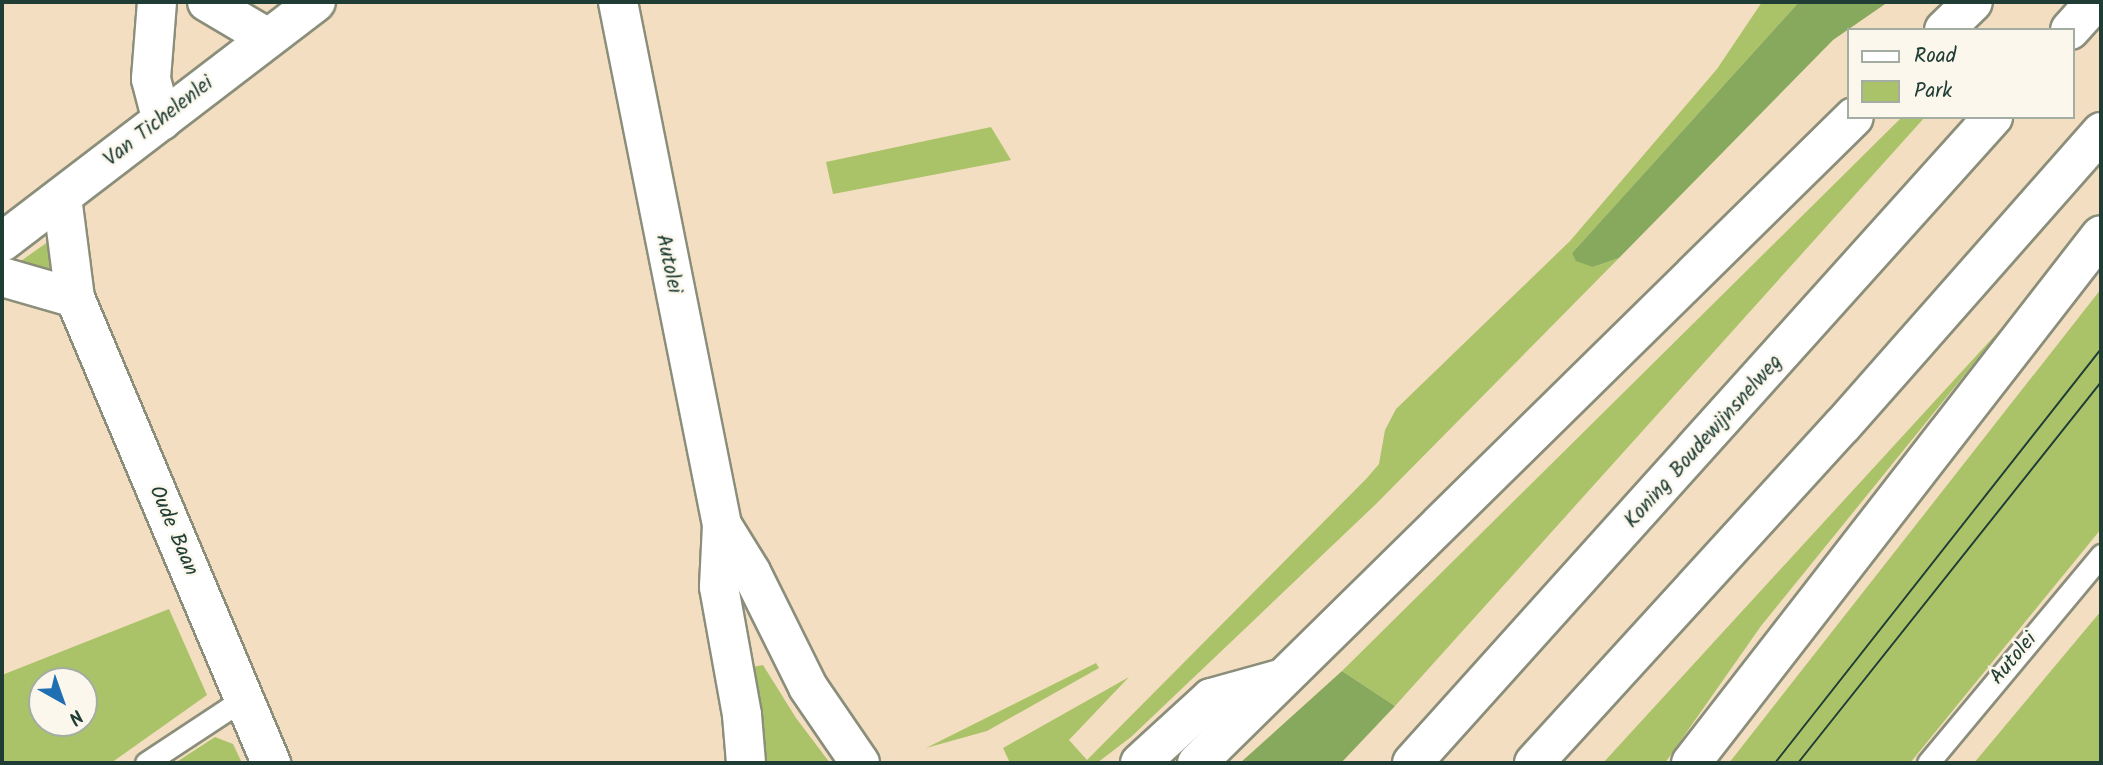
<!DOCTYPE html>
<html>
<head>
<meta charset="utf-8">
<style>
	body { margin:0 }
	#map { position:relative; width:2103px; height:765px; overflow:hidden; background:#f4dec1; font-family:Kalam,sans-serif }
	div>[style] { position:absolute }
	.green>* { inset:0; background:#aac369 }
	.forest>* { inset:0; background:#87a95d }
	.roads { filter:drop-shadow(2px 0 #8a8e7a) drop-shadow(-2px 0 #8a8e7a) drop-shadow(0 2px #8a8e7a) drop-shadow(0 -2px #8a8e7a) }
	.lane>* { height:21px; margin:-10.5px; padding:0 10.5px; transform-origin:10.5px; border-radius:10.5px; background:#fff }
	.street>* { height:38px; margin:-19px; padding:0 19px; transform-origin:19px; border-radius:19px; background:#fff }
	.secondary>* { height:38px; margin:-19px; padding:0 19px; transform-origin:19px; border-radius:19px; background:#fff }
	.primary>* { height:38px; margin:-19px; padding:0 19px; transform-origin:19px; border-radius:19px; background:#fff }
	.highway>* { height:38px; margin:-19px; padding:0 19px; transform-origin:19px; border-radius:19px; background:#fff }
	.tram>* { height:2px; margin:-1px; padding:0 1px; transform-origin:1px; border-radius:1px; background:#1f3d34 }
	span { translate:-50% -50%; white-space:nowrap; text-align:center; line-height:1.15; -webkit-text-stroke:5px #fbf7ec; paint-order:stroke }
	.street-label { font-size:21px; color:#1f3d34 }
	.frame { position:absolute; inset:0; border:4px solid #1f3d34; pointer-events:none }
	.legend { position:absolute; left:1847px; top:28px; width:228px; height:91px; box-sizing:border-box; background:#fbf7ec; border:2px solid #a3ada2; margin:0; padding:9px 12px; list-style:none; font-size:21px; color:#1f3d34 }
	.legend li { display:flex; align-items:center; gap:14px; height:35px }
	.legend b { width:35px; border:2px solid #a3ada2 }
	.north { position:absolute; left:28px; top:667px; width:70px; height:70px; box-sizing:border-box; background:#fbf7ec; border:2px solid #a3ada2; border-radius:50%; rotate:140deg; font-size:19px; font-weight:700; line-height:28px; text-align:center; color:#1f3d34 }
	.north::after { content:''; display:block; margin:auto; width:24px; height:32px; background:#1f6fb2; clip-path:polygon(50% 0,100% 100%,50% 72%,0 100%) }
</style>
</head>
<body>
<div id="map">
	<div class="green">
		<div style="clip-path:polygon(1762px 2px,1799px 2px,1572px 253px,1593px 267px,1619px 258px,1376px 504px,1131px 737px,1097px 763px,1010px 763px,1003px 748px,1129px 677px,1069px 740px,1087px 760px,1367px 478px,1379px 464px,1385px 430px,1396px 409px,1570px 241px,1717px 69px)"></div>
		<div style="clip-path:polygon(1902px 117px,1925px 117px,1395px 706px,1342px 671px)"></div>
		<div style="clip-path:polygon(991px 127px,1011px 160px,833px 194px,826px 162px)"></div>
		<div style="clip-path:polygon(52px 239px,61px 278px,8px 270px)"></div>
		<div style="clip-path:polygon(2101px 289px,2101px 529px,1910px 763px,1729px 763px)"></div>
		<div style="clip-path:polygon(2009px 320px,1761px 626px,1665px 763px,1603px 763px)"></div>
		<div style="clip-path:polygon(evenodd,169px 609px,207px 695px,111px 763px,2px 763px,2px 675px,169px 609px,42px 681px,84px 681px,84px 723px,42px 723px,42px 681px)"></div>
		<div style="clip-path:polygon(2101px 611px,2101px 763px,1974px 763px)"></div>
		<div style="clip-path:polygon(1096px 663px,1099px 668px,987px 731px,926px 748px)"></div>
		<div style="clip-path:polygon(763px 665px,796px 718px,830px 763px,764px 763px,752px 667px)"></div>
		<div style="clip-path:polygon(215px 737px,233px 744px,242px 763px,175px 763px)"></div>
	</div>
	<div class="forest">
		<div style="clip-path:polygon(1799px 2px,1888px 2px,1833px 40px,1619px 258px,1593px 267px,1576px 261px,1572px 253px)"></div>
		<div style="clip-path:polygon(1342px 671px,1395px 706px,1341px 763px,1240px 763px)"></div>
	</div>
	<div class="roads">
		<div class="lane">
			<div style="left:146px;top:763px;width:116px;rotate:-33.4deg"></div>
			<div style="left:1928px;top:763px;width:271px;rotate:-50.2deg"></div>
		</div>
		<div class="street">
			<div style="left:157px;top:2px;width:77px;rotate:94.5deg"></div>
			<div style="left:151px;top:79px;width:43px;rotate:75.3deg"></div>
			<div style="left:207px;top:2px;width:71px;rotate:30.5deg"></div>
			<div style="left:62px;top:197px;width:102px;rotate:82.7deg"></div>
			<div style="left:75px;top:298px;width:505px;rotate:67.14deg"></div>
			<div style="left:2px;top:277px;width:76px;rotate:16deg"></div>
		</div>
		<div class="secondary">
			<div style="left:2px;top:242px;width:395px;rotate:-37.4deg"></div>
		</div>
		<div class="primary">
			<div style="left:618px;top:2px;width:533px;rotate:78.75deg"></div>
			<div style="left:722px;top:525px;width:62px;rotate:92.8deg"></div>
			<div style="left:719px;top:587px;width:130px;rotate:79.8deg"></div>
			<div style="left:742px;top:715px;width:48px;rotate:85.2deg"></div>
			<div style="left:722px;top:525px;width:55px;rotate:58.3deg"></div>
			<div style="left:751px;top:572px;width:128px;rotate:63.6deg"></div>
			<div style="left:808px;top:687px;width:92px;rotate:55.6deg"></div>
		</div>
		<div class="highway">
			<div style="left:1944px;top:30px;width:40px;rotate:-44deg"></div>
			<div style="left:2070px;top:30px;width:38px;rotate:-48deg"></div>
			<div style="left:1140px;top:763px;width:96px;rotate:-42.5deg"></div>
			<div style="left:1211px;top:698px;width:72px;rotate:-15.4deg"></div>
			<div style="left:1197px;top:763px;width:921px;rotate:-44.52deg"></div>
			<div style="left:1412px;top:763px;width:869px;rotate:-48.03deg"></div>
			<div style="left:1534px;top:763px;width:457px;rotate:-47.6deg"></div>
			<div style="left:1842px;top:426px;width:392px;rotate:-48.6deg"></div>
			<div style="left:1691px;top:763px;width:668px;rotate:-52.17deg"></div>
		</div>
	</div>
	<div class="tram">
		<div style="left:1775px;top:763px;width:527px;rotate:-51.78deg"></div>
		<div style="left:1798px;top:763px;width:487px;rotate:-51.5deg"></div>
	</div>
	<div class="street-label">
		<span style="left:159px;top:122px;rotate:-38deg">Van Tichelenlei</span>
		<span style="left:668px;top:264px;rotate:78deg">Autolei</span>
		<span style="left:1704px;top:442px;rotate:-48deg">Koning Boudewijnsnelweg</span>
		<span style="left:173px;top:531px;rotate:67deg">Oude Baan</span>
		<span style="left:2014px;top:659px;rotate:-50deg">Autolei</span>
	</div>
	<div class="frame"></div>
	<ul class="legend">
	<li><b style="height:9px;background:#fff"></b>Road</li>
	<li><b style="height:19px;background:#aac369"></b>Park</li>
	</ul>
	<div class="north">N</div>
</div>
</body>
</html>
